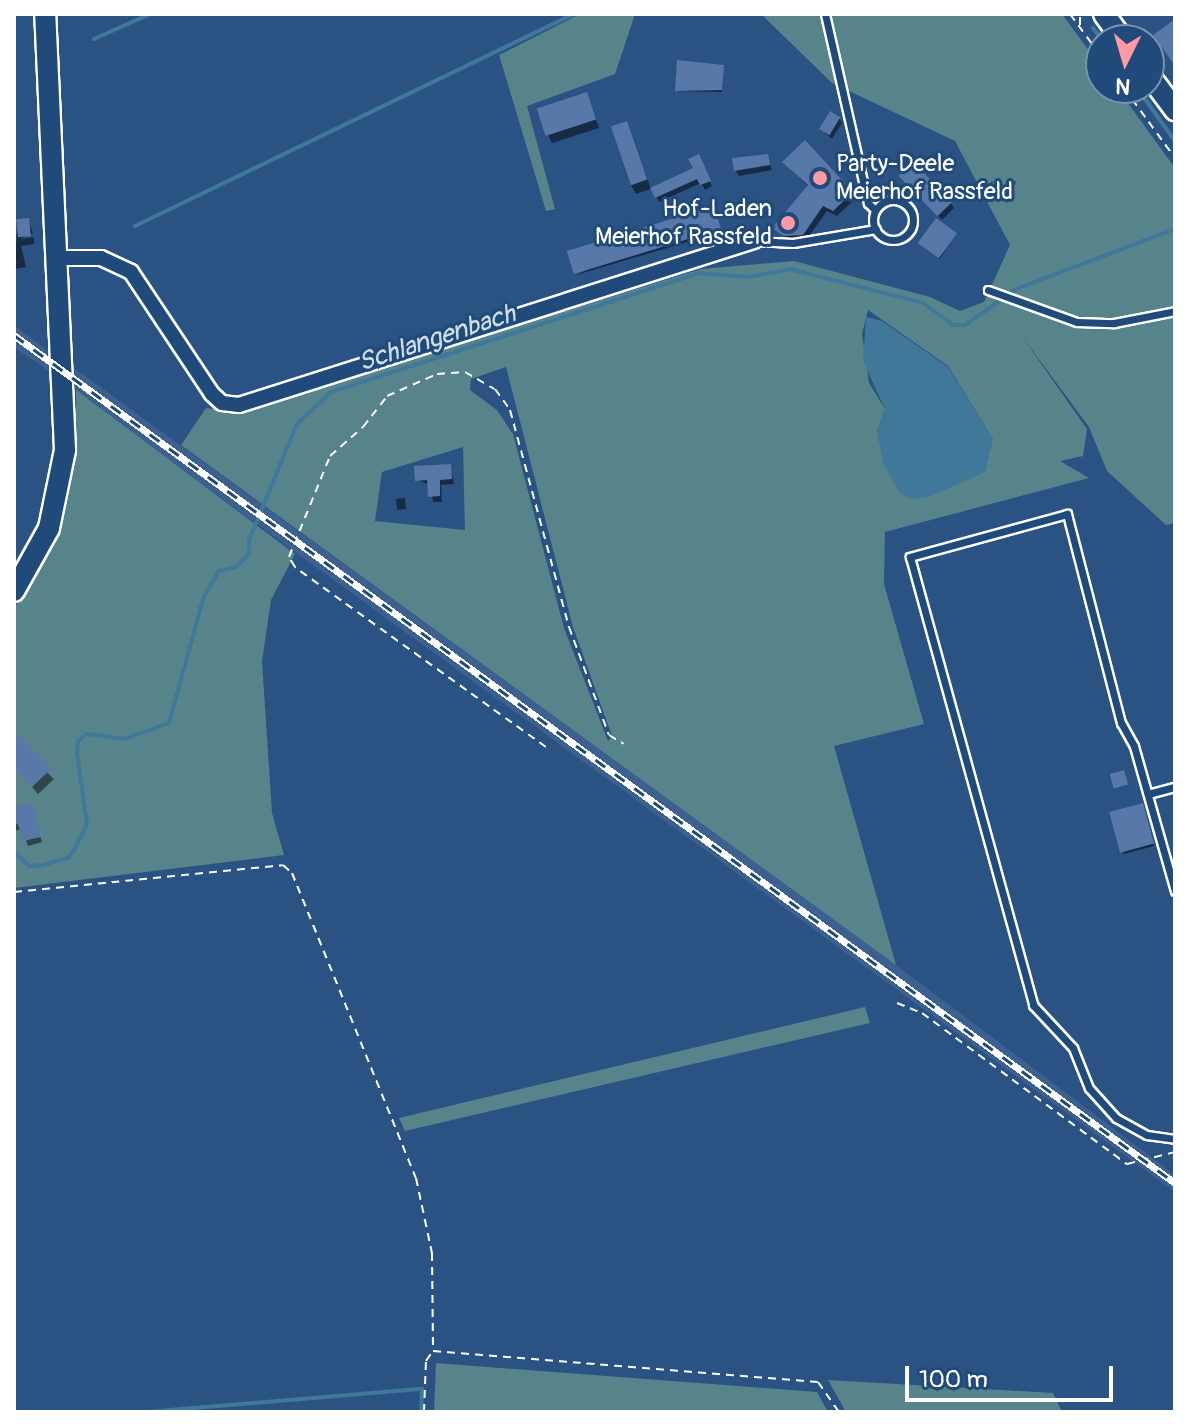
<!DOCTYPE html>
<html>
<head>
<meta charset="utf-8">
<style>
	body { margin:0 }
	#map { position:relative; width:1189px; height:1426px; overflow:hidden; background:#2a5383; font-family:Pangolin,sans-serif }
	div>[style] { position:absolute }
	.built>* { inset:0; background:#3c6190 }
	.green>* { inset:0; background:#57838a }
	.water>* { inset:0; background:#40789a }
	.shadow>* { inset:0; background:#0007; transform-origin:0 0 }
	.stream>* { height:4px; margin:-2px; padding:0 2px; transform-origin:2px; border-radius:2px; background:#40789a }
	.building>* { inset:0; background:#5778a8; transform-origin:0 0 }
	.path>* { height:2px; margin-top:-1px; transform-origin:0; background:repeating-linear-gradient(90deg,#fff 0 8px,transparent 0 14px) }
	.roads { filter:drop-shadow(2px 0 #fff) drop-shadow(-2px 0 #fff) drop-shadow(0 2px #fff) drop-shadow(0 -2px #fff) }
	.lane>* { height:7px; margin:-3.5px; padding:0 3.5px; transform-origin:3.5px; border-radius:3.5px; background:#1f4a7a }
	.lane>.ring { margin:-3.5px; padding:0; box-sizing:content-box; background:none; border:7px solid #1f4a7a; border-radius:50% }
	.street>* { height:14px; margin:-7px; padding:0 7px; transform-origin:7px; border-radius:7px; background:#1f4a7a }
	.secondary>* { height:20px; margin:-10px; padding:0 10px; transform-origin:10px; border-radius:10px; background:#1f4a7a }
	.rail>* { height:7px; margin-top:-3.5px; transform-origin:0; background:repeating-linear-gradient(90deg,#1f4a7a 0 12px,#fff 0 24px); box-sizing:border-box; border-block:2px solid #fff }
	.dots>* { width:22px; height:22px; translate:-50% -50%; box-sizing:border-box; border:4px solid #1f4a7a; border-radius:50% }
	span { translate:-50% -50%; white-space:nowrap; text-align:center; line-height:1.15; -webkit-text-stroke:6px #1f4a7a; paint-order:stroke }
	.poi-label { font-size:24px; color:#fff }
	.left { translate:0 -50%; text-align:left }
	.right { translate:-100% -50%; text-align:right }
	.water-label { font-size:26px; color:#cfdde6; font-style:italic }
	.frame { position:absolute; inset:0; border:16px solid #fff; pointer-events:none }
	.north { position:absolute; left:1085px; top:24px; width:80px; height:80px; box-sizing:border-box; background:#1f4a7a; border:2px solid #7992af; border-radius:50%; rotate:185deg; font-size:22px; font-weight:700; line-height:32px; text-align:center; color:#fff }
	.north::after { content:''; display:block; margin:auto; width:28px; height:36px; background:#ff9aa2; clip-path:polygon(50% 0,100% 100%,50% 72%,0 100%) }
	.scale { position:absolute; left:905px; top:1366px; width:208px; height:36px; box-sizing:border-box; border:4px solid #fff; border-top:0; padding-left:10px; font-size:24px; line-height:28px; white-space:nowrap; color:#fff; -webkit-text-stroke:6px #1f4a7a; paint-order:stroke }
</style>
</head>
<body>
<div id="map">
	<div class="built">
		<div style="clip-path:polygon(14px 325px,47px 350px,49px 371px,14px 347px)"></div>
		<div style="clip-path:polygon(74px 368px,896px 965px,1175px 1175px,1175px 1192px,170px 461px,76px 390px)"></div>
	</div>
	<div class="green">
		<div style="clip-path:polygon(580px 14px,635px 14px,615px 74px,527px 106px,555px 209px,546px 211px,499px 55px)"></div>
		<div style="clip-path:polygon(evenodd,761px 14px,1062px 14px,1101px 67px,1101px 88px,1117px 88px,1175px 168px,1175px 523px,1166px 525px,1107px 471px,1089px 427px,1021px 335px,1087px 429px,1083px 456px,1060px 461px,1089px 478px,885px 532px,884px 584px,924px 724px,834px 746px,896px 965px,181px 445px,206px 408px,240px 412px,701px 269px,794px 261px,930px 297px,960px 311px,984px 302px,1010px 245px,955px 141px,832px 83px,761px 14px,868px 310px,948px 366px,993px 439px,877px 431px,885px 409px,869px 383px,862px 334px,868px 310px,761px 14px,506px 367px,573px 627px,612px 736px,608px 741px,564px 628px,513px 434px,497px 410px,470px 390px,471px 379px,506px 367px,761px 14px,463px 447px,465px 530px,375px 521px,382px 472px,463px 447px)"></div>
		<div style="clip-path:polygon(76px 390px,295px 554px,271px 600px,262px 661px,272px 813px,284px 855px,14px 888px,14px 609px,60px 528px,75px 452px)"></div>
		<div style="clip-path:polygon(865px 1007px,870px 1023px,405px 1131px,399px 1118px)"></div>
		<div style="clip-path:polygon(436px 1363px,817px 1392px,828px 1412px,434px 1412px)"></div>
		<div style="clip-path:polygon(828px 1380px,1053px 1393px,1062px 1412px,846px 1412px)"></div>
	</div>
	<div class="water">
		<div style="clip-path:polygon(866px 317px,882px 321px,948px 367px,993px 439px,985px 472px,928px 497px,911px 499px,900px 493px,883px 463px,877px 431px,885px 409px,863px 361px)"></div>
	</div>
	<div class="shadow">
		<div style="clip-path:polygon(723px 67px,722px 92px,677px 91px)"></div>
		<div style="clip-path:polygon(586px 94px,599px 128px,552px 143px,548px 135px)"></div>
		<div style="clip-path:polygon(839px 118px,842px 123px,832px 139px,821px 129px)"></div>
		<div style="clip-path:polygon(626px 123px,651px 189px,636px 194px,631px 185px)"></div>
		<div style="clip-path:polygon(767px 156px,772px 170px,739px 176px,736px 171px)"></div>
		<div style="clip-path:polygon(701px 161px,712px 186px,705px 190px,701px 183px,659px 202px,652px 189px,695px 169px)"></div>
		<div style="clip-path:polygon(784px 163px,855px 199px,837px 216px,827px 211px,806px 240px,789px 241px,775px 228px,809px 187px)"></div>
		<div style="clip-path:polygon(901px 176px,951px 203px,954px 208px,942px 220px)"></div>
		<div style="clip-path:polygon(714px 210px,721px 232px,576px 275px)"></div>
		<div style="clip-path:polygon(28px 220px,33px 233px,20px 239px,34px 237px,34px 244px,21px 246px,26px 267px,14px 269px,18px 221px)"></div>
		<div style="clip-path:polygon(955px 234px,940px 259px,922px 245px)"></div>
		<div style="clip-path:polygon(450px 466px,454px 484px,441px 485px,442px 502px,433px 502px,430px 485px,417px 480px)"></div>
		<div style="left:396px;top:499px;width:9px;height:11px;rotate:-6deg"></div>
		<div style="clip-path:polygon(14px 743px,54px 779px,38px 794px,14px 765px)"></div>
		<div style="clip-path:polygon(31px 805px,42px 842px,28px 846px,22px 829px,14px 831px,14px 810px)"></div>
		<div style="clip-path:polygon(1143px 807px,1154px 846px,1124px 854px,1123px 852px)"></div>
	</div>
	<div class="stream">
		<div style="left:1093px;top:28px;width:15px;rotate:53deg"></div>
		<div style="left:94px;top:39px;width:61px;rotate:-24.1deg"></div>
		<div style="left:1137px;top:88px;width:65px;rotate:54.4deg"></div>
		<div style="left:135px;top:226px;width:488px;rotate:-25.8deg"></div>
		<div style="left:14px;top:852px;width:21px;rotate:43deg"></div>
		<div style="left:29px;top:866px;width:14px;rotate:-4deg"></div>
		<div style="left:43px;top:865px;width:26px;rotate:-16deg"></div>
		<div style="left:68px;top:858px;width:10px;rotate:-53deg"></div>
		<div style="left:74px;top:850px;width:29px;rotate:-63deg"></div>
		<div style="left:87px;top:824px;width:72px;rotate:-98deg"></div>
		<div style="left:77px;top:753px;width:12px;rotate:-85deg"></div>
		<div style="left:78px;top:741px;width:11px;rotate:-41deg"></div>
		<div style="left:86px;top:734px;width:38px;rotate:7deg"></div>
		<div style="left:124px;top:739px;width:48px;rotate:-19.6deg"></div>
		<div style="left:169px;top:723px;width:132px;rotate:-74.6deg"></div>
		<div style="left:204px;top:596px;width:29px;rotate:-59deg"></div>
		<div style="left:219px;top:571px;width:17px;rotate:-13deg"></div>
		<div style="left:236px;top:567px;width:18px;rotate:-45deg"></div>
		<div style="left:249px;top:554px;width:14px;rotate:-90deg"></div>
		<div style="left:249px;top:540px;width:126px;rotate:-67.5deg"></div>
		<div style="left:297px;top:424px;width:47px;rotate:-43.3deg"></div>
		<div style="left:331px;top:392px;width:388px;rotate:-17.9deg"></div>
		<div style="left:700px;top:273px;width:49px;rotate:4.7deg"></div>
		<div style="left:749px;top:277px;width:42px;rotate:-11deg"></div>
		<div style="left:790px;top:269px;width:137px;rotate:14.3deg"></div>
		<div style="left:923px;top:303px;width:37px;rotate:36deg"></div>
		<div style="left:953px;top:325px;width:12px"></div>
		<div style="left:965px;top:325px;width:62px;rotate:-35.2deg"></div>
		<div style="left:1016px;top:289px;width:170px;rotate:-20.7deg"></div>
		<div style="left:146px;top:1412px;width:277px;rotate:-4.8deg"></div>
		<div style="left:422px;top:1389px;width:23px;rotate:92deg"></div>
	</div>
	<div class="building">
		<div style="clip-path:polygon(1175px 19px,1175px 66px,1153px 35px)"></div>
		<div style="clip-path:polygon(677px 60px,724px 65px,722px 90px,675px 91px)"></div>
		<div style="left:587px;top:92px;width:29px;height:53px;rotate:72deg"></div>
		<div style="left:830px;top:111px;width:12px;height:21px;rotate:31deg"></div>
		<div style="left:627px;top:121px;width:62px;height:17px;rotate:71deg"></div>
		<div style="clip-path:polygon(805px 140px,853px 192px,833px 211px,823px 206px,803px 235px,784px 236px,772px 228px,808px 185px,782px 162px)"></div>
		<div style="clip-path:polygon(699px 154px,711px 181px,700px 185px,697px 179px,655px 198px,650px 188px,693px 168px,688px 159px)"></div>
		<div style="clip-path:polygon(768px 154px,770px 165px,734px 171px,732px 158px)"></div>
		<div style="left:913px;top:162px;width:56px;height:20px;rotate:46deg"></div>
		<div style="left:714px;top:206px;width:24px;height:154px;rotate:73deg"></div>
		<div style="left:29px;top:218px;width:18px;height:13px;rotate:84deg"></div>
		<div style="left:936px;top:218px;width:26px;height:31px;rotate:36deg"></div>
		<div style="clip-path:polygon(451px 464px,452px 479px,440px 480px,440px 496px,428px 497px,427px 480px,415px 481px,414px 466px)"></div>
		<div style="clip-path:polygon(14px 730px,51px 769px,32px 787px,14px 767px)"></div>
		<div style="left:1124px;top:770px;width:15px;height:15px;rotate:74deg"></div>
		<div style="clip-path:polygon(32px 802px,41px 837px,23px 841px,18px 824px,14px 825px,14px 807px)"></div>
		<div style="left:1143px;top:803px;width:42px;height:35px;rotate:75deg"></div>
	</div>
	<div class="path">
		<div style="left:1070px;top:14px;width:52px;rotate:53.6deg"></div>
		<div style="left:1080px;top:25px;width:11px;rotate:-90deg"></div>
		<div style="left:1124px;top:88px;width:87px;rotate:53.9deg"></div>
		<div style="left:546px;top:747px;width:309px;rotate:-144.4deg"></div>
		<div style="left:295px;top:567px;width:12px;rotate:-121deg"></div>
		<div style="left:289px;top:557px;width:109px;rotate:-67.9deg"></div>
		<div style="left:330px;top:456px;width:44px;rotate:-41.3deg"></div>
		<div style="left:363px;top:427px;width:39px;rotate:-52deg"></div>
		<div style="left:387px;top:396px;width:55px;rotate:-23.7deg"></div>
		<div style="left:437px;top:374px;width:28px;rotate:-4deg"></div>
		<div style="left:465px;top:372px;width:34px;rotate:30deg"></div>
		<div style="left:495px;top:389px;width:26px;rotate:54deg"></div>
		<div style="left:510px;top:410px;width:225px;rotate:74.8deg"></div>
		<div style="left:569px;top:627px;width:115px;rotate:69.7deg"></div>
		<div style="left:609px;top:735px;width:17px;rotate:31deg"></div>
		<div style="left:14px;top:892px;width:270px;rotate:-5.7deg"></div>
		<div style="left:283px;top:865px;width:12px;rotate:42deg"></div>
		<div style="left:292px;top:873px;width:329px;rotate:67.9deg"></div>
		<div style="left:416px;top:1178px;width:77px;rotate:78deg"></div>
		<div style="left:432px;top:1253px;width:98px;rotate:89.4deg"></div>
		<div style="left:433px;top:1351px;width:386px;rotate:4.6deg"></div>
		<div style="left:818px;top:1382px;width:37px;rotate:55deg"></div>
		<div style="left:897px;top:1003px;width:27px;rotate:22deg"></div>
		<div style="left:922px;top:1013px;width:255px;rotate:36.4deg"></div>
		<div style="left:1127px;top:1164px;width:49px;rotate:-14deg"></div>
		<div style="left:424px;top:1412px;width:51px;rotate:-87.8deg"></div>
		<div style="left:426px;top:1361px;width:11px;rotate:-56deg"></div>
	</div>
	<div class="roads">
		<div class="lane">
			<div style="left:825px;top:14px;width:194px;rotate:77.2deg"></div>
			<div style="left:868px;top:203px;width:10px;rotate:45deg"></div>
			<div class="ring" style="left:873px;top:200px;width:33px;height:33px"></div>
			<div style="left:755px;top:241px;width:38px;rotate:3deg"></div>
			<div style="left:793px;top:243px;width:84px;rotate:-9.6deg"></div>
			<div style="left:988px;top:290px;width:95px;rotate:19.8deg"></div>
			<div style="left:1077px;top:322px;width:37px;rotate:2deg"></div>
			<div style="left:1114px;top:323px;width:62px;rotate:-11.1deg"></div>
			<div style="left:1148px;top:794px;width:28px;rotate:-15deg"></div>
			<div style="left:1175px;top:891px;width:151px;rotate:-105.8deg"></div>
			<div style="left:1134px;top:746px;width:26px;rotate:-119deg"></div>
			<div style="left:1121px;top:723px;width:216px;rotate:-104.5deg"></div>
			<div style="left:1067px;top:514px;width:163px;rotate:164.7deg"></div>
			<div style="left:910px;top:557px;width:465px;rotate:74.6deg"></div>
			<div style="left:1033px;top:1005px;width:59px;rotate:47.1deg"></div>
			<div style="left:1073px;top:1048px;width:43px;rotate:68.2deg"></div>
			<div style="left:1089px;top:1088px;width:40px;rotate:48deg"></div>
			<div style="left:1116px;top:1118px;width:35px;rotate:29deg"></div>
			<div style="left:1147px;top:1135px;width:28px;rotate:8deg"></div>
		</div>
		<div class="street">
			<div style="left:59px;top:258px;width:42px"></div>
			<div style="left:101px;top:258px;width:33px;rotate:25deg"></div>
			<div style="left:131px;top:272px;width:146px;rotate:56.4deg"></div>
			<div style="left:212px;top:394px;width:13px;rotate:42deg"></div>
			<div style="left:222px;top:403px;width:17px;rotate:7deg"></div>
			<div style="left:239px;top:405px;width:540px;rotate:-17.66deg"></div>
		</div>
		<div class="secondary">
			<div style="left:1104px;top:14px;width:32px;rotate:54deg"></div>
			<div style="left:1149px;top:75px;width:44px;rotate:53.4deg"></div>
			<div style="left:14px;top:591px;width:72px;rotate:-60.9deg"></div>
			<div style="left:49px;top:528px;width:80px;rotate:-78.4deg"></div>
			<div style="left:65px;top:450px;width:436px;rotate:-92.6deg"></div>
		</div>
	</div>
	<div class="rail">
		<div style="left:14px;top:335px;width:1438px;rotate:36.14deg"></div>
	</div>
	<div class="dots">
		<div style="left:820px;top:178px;background:#ff9aa2"></div>
		<div style="left:788px;top:223px;background:#ff9aa2"></div>
	</div>
	<div class="poi-label">
		<span class="left" style="left:836px;top:178px">Party-Deele<br>Meierhof Rassfeld</span>
		<span class="right" style="left:772px;top:223px">Hof-Laden<br>Meierhof Rassfeld</span>
	</div>
	<div class="water-label">
		<span style="left:437px;top:339px;rotate:-18deg">Schlangenbach</span>
	</div>
	<div class="frame"></div>
	<div class="north">N</div>
	<div class="scale">100 m</div>
</div>
</body>
</html>
